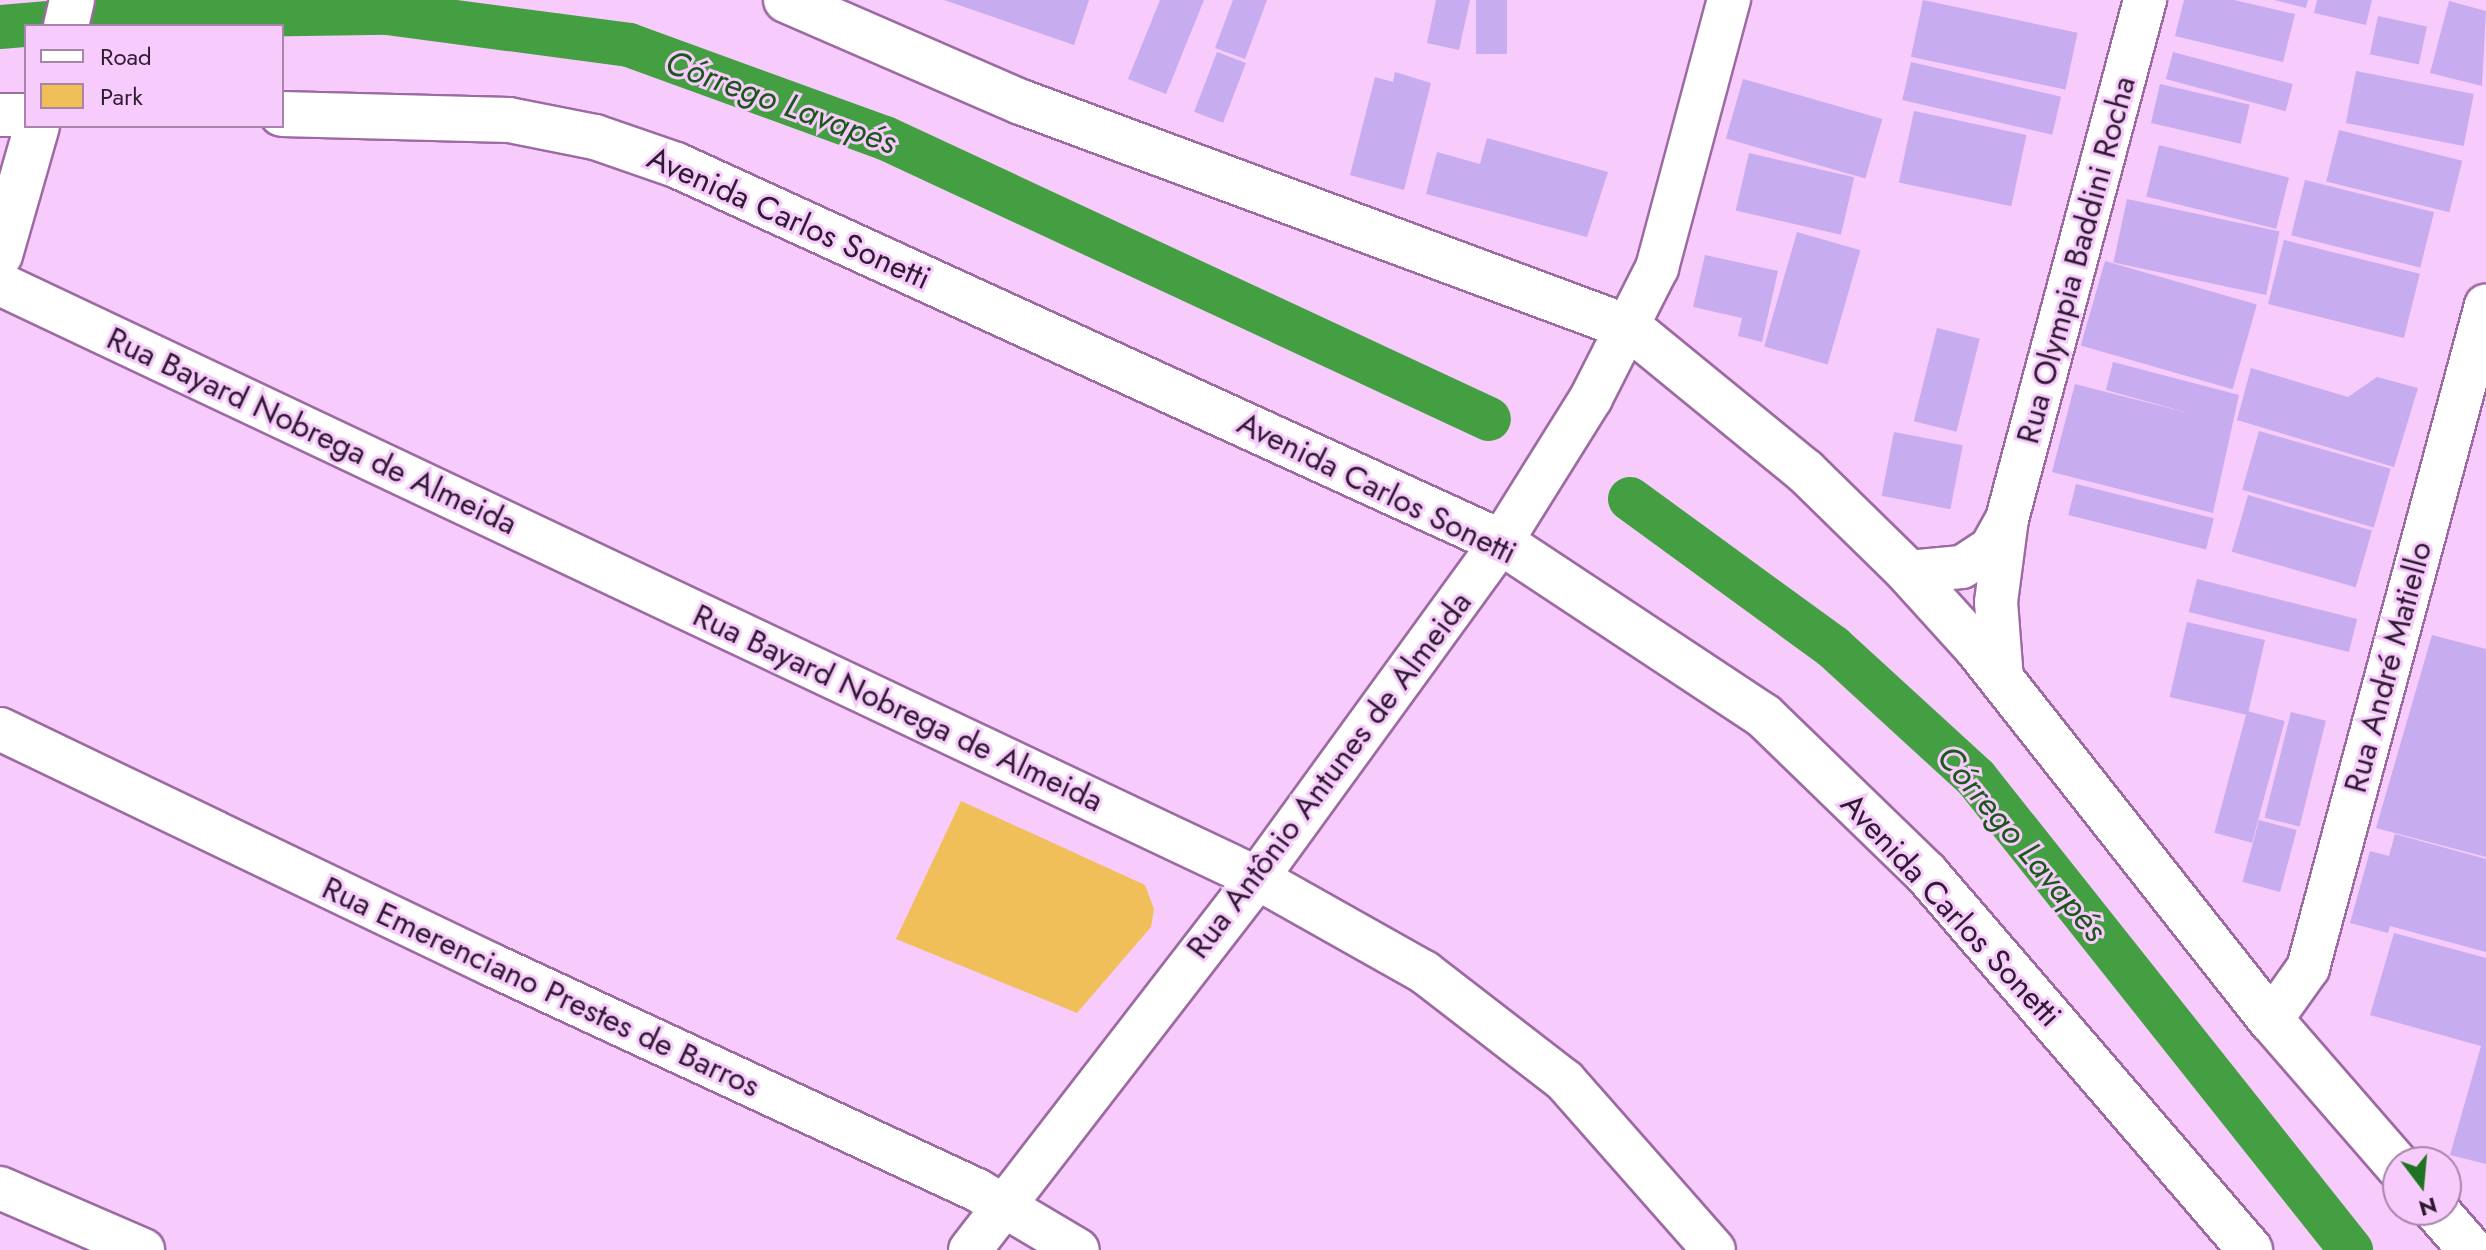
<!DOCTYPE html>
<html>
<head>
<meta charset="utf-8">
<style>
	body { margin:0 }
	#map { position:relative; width:2486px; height:1250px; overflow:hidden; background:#f7cbfb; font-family:Jost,sans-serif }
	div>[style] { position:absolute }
	.green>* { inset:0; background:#f1bf59 }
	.canal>* { height:44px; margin:-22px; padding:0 22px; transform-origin:22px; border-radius:22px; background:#439f42 }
	.building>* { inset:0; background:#c8acf0; transform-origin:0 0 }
	.roads { filter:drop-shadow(2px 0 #9c6ba2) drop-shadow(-2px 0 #9c6ba2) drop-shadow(0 2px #9c6ba2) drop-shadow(0 -2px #9c6ba2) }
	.street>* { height:42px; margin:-21px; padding:0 21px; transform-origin:21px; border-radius:21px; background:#fff }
	.secondary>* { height:44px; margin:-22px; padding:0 22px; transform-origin:22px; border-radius:22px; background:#fff }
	span { translate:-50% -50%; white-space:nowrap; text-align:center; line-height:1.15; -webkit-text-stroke:6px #f7cbfb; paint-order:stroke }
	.street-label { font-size:32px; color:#2f1b31 }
	.water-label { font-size:34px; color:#19571a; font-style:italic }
	.legend { position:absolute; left:24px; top:24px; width:260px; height:104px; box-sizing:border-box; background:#f7cbfb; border:2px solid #a785aa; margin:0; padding:10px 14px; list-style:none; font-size:24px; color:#2f1b31 }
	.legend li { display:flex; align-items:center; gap:16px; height:40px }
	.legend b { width:40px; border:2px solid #a785aa }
	.north { position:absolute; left:2382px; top:1146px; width:80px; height:80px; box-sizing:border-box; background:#f7cbfb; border:2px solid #a785aa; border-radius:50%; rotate:164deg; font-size:22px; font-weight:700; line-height:32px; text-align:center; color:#2f1b31 }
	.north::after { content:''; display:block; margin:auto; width:28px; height:36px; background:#1e7420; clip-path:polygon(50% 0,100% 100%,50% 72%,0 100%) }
</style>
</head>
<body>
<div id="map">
	<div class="green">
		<div style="clip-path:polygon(961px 801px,1145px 885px,1154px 909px,1151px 927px,1077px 1013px,896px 939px)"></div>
	</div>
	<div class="canal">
		<div style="left:0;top:27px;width:118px;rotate:-4.8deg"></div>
		<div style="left:118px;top:17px;width:269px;rotate:-0.9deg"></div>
		<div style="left:387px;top:13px;width:244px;rotate:7.5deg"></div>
		<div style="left:629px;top:45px;width:272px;rotate:20deg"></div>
		<div style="left:885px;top:138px;width:666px;rotate:24.95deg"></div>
		<div style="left:1630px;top:499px;width:251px;rotate:36.1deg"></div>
		<div style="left:1833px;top:647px;width:194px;rotate:42.5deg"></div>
		<div style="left:1976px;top:778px;width:603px;rotate:51.53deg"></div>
	</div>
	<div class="building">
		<div style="clip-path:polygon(944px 0,1089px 0,1074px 45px)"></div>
		<div style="clip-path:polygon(1160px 0,1204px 0,1166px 94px,1128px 79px)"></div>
		<div style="clip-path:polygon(1233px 0,1267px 0,1245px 59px,1215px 48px)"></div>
		<div style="clip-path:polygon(1436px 0,1470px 0,1459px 50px,1427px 43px)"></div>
		<div style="left:1476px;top:0;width:31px;height:54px"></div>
		<div style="left:1923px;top:0;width:158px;height:58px;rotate:12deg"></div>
		<div style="clip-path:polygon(2184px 0,2234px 0,2295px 14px,2283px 62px,2175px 36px)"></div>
		<div style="clip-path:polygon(2274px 0,2308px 0,2306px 8px)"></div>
		<div style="clip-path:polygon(2317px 0,2372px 0,2366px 25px,2314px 13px)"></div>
		<div style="clip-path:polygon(2449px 1px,2486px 11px,2482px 86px,2430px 73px)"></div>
		<div style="left:2378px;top:16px;width:50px;height:39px;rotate:12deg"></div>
		<div style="left:1217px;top:52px;width:31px;height:64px;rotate:21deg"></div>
		<div style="left:2173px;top:52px;width:124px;height:28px;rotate:15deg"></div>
		<div style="left:1911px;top:62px;width:154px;height:39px;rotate:13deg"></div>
		<div style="left:2356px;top:71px;width:120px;height:53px;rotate:11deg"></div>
		<div style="clip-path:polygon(1395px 72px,1431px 83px,1404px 190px,1350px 175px,1375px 77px,1393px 82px)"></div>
		<div style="left:1743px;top:79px;width:145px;height:62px;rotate:16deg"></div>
		<div style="left:2160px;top:84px;width:92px;height:40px;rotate:13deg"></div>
		<div style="left:1914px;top:111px;width:115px;height:73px;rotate:12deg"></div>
		<div style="left:2339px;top:130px;width:127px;height:53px;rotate:14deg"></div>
		<div style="clip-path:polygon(1487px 138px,1608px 172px,1587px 237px,1426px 194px,1437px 152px,1480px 164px)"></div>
		<div style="left:2159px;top:145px;width:134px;height:53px;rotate:14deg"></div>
		<div style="left:1749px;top:153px;width:108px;height:59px;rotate:13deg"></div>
		<div style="left:2305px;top:180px;width:133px;height:57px;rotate:14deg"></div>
		<div style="left:2127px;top:199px;width:156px;height:65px;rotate:12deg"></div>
		<div style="left:1797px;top:232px;width:66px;height:119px;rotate:16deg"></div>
		<div style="left:2284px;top:240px;width:140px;height:66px;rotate:14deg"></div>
		<div style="clip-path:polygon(1705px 255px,1778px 271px,1762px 342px,1738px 336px,1742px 318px,1693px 307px)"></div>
		<div style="left:2105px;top:261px;width:158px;height:88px;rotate:16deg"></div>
		<div style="left:1937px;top:328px;width:44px;height:96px;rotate:14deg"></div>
		<div style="clip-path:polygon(2113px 362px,2239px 395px,2213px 513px,2052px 472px,2075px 384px,2192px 414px,2106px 390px)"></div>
		<div style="clip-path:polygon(2251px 368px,2348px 397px,2377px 377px,2418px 388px,2394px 467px,2237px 420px)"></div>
		<div style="left:2259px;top:431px;width:137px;height:61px;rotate:16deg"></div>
		<div style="left:1894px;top:432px;width:70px;height:65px;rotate:11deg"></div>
		<div style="left:2076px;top:484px;width:142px;height:32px;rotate:14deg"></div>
		<div style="left:2248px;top:495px;width:129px;height:59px;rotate:16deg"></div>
		<div style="left:2197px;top:579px;width:165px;height:34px;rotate:14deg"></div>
		<div style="left:2187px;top:622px;width:80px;height:77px;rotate:13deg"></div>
		<div style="clip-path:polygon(2432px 635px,2486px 649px,2486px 857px,2376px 828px)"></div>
		<div style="left:2247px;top:711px;width:39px;height:126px;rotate:15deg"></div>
		<div style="left:2291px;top:712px;width:36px;height:109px;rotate:14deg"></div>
		<div style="left:2259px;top:820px;width:39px;height:64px;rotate:15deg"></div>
		<div style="clip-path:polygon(2395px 834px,2486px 859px,2486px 952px,2390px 926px,2388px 933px,2350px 923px,2370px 851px,2389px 856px)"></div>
		<div style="clip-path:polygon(2394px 933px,2486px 958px,2486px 1164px,2450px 1155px,2481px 1046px,2370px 1015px)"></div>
	</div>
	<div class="roads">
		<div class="street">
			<div style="left:0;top:115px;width:26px"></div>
			<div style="left:0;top:284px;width:1390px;rotate:25.29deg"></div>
			<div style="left:1257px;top:878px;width:192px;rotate:29.4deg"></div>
			<div style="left:1424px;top:972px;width:178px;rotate:37.7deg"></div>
			<div style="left:1565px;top:1081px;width:225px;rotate:48.6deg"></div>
			<div style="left:1908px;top:572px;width:54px;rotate:-5.3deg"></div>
			<div style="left:1962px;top:567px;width:35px;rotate:-33deg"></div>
			<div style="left:1991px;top:548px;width:33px;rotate:-61deg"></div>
			<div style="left:2002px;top:680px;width:78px;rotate:-94.4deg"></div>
			<div style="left:1996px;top:602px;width:84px;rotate:-82.5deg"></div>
			<div style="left:2007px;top:519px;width:537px;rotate:-75.11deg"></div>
			<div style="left:0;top:729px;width:546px;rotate:25.63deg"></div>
			<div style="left:492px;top:965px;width:535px;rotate:24.89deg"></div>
			<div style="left:977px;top:1190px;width:117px;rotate:30.7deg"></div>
			<div style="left:2271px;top:1020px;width:64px;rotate:-54.6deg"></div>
			<div style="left:2308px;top:968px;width:686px;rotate:-74.97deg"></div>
			<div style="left:0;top:1188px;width:156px;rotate:23.4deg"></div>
			<div style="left:970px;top:1250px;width:470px;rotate:-52.3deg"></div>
			<div style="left:1257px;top:878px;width:415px;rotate:-54deg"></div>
			<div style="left:1501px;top:542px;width:170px;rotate:-58deg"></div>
			<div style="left:1591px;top:398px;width:146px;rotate:-63.1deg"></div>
			<div style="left:1657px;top:268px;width:278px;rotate:-75deg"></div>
		</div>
		<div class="secondary">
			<div style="left:786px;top:0;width:256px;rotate:23.5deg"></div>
			<div style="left:1021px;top:102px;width:650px;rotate:20.36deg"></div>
			<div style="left:1630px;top:328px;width:226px;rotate:39.3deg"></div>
			<div style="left:1805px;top:471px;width:144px;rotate:44.4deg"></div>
			<div style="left:1908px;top:572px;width:101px;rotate:47.8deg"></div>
			<div style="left:1976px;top:647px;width:476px;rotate:51.7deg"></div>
			<div style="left:2271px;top:1020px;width:194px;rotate:49deg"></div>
			<div style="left:66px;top:26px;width:27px;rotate:-77deg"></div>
			<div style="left:282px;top:114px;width:227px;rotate:1.5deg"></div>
			<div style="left:509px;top:120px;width:88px;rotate:11.2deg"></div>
			<div style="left:595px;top:137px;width:86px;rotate:19.1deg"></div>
			<div style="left:676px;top:165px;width:907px;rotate:24.56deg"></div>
			<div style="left:1501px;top:542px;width:315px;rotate:33.5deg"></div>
			<div style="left:1764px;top:716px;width:226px;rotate:44.1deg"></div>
			<div style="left:1926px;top:873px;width:497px;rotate:49.3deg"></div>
			<div style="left:0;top:255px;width:134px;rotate:-74deg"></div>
			<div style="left:2436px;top:1210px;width:53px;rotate:48.8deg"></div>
		</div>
	</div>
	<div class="street-label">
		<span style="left:789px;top:218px;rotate:24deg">Avenida Carlos Sonetti</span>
		<span style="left:2076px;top:260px;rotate:-75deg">Rua Olympia Baddini Rocha</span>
		<span style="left:312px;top:431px;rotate:25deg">Rua Bayard Nobrega de Almeida</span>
		<span style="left:1377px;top:488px;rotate:26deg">Avenida Carlos Sonetti</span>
		<span style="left:2388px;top:667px;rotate:-75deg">Rua André Matiello</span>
		<span style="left:898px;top:708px;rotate:25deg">Rua Bayard Nobrega de Almeida</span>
		<span style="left:1329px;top:775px;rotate:-53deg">Rua Antônio Antunes de Almeida</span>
		<span style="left:1951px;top:910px;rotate:47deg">Avenida Carlos Sonetti</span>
		<span style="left:541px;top:987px;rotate:25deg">Rua Emerenciano Prestes de Barros</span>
	</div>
	<div class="water-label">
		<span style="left:781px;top:102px;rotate:20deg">Córrego Lavapés</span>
		<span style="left:2022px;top:843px;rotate:50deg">Córrego Lavapés</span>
	</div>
	<ul class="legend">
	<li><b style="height:10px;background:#fff"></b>Road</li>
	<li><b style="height:22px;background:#f1bf59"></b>Park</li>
	</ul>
	<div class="north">N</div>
</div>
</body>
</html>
